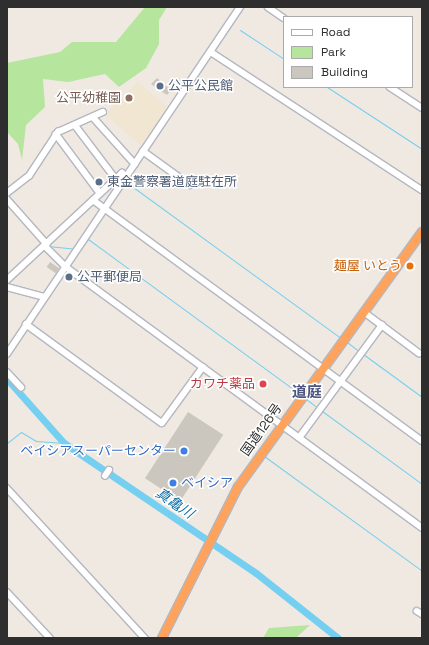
<!DOCTYPE html>
<html>
<head>
<meta charset="utf-8">
<style>
	body { margin:0 }
	#map { position:relative; width:429px; height:645px; overflow:hidden; background:#efe9e1; font-family:"Space Grotesk","Noto Sans JP",sans-serif }
	div>[style] { position:absolute }
	.education>* { inset:0; background:#f0e6d1 }
	.green>* { inset:0; background:#b6e59e }
	.stream>* { height:1px; margin:-0.5px; padding:0 0.5px; transform-origin:0.5px; border-radius:0.5px; background:#75cff0 }
	.river>* { height:7px; margin:-3.5px; padding:0 3.5px; transform-origin:3.5px; border-radius:3.5px; background:#75cff0 }
	.building>* { inset:0; background:#cbc7bf; transform-origin:0 0 }
	.roads { filter:drop-shadow(1px 0 #b4b7c1) drop-shadow(-1px 0 #b4b7c1) drop-shadow(0 1px #b4b7c1) drop-shadow(0 -1px #b4b7c1) }
	.minor>* { height:5.5px; margin:-2.75px; padding:0 2.75px; transform-origin:2.75px; border-radius:2.75px; background:#fff }
	.highway>* { height:8px; margin:-4px; padding:0 4px; transform-origin:4px; border-radius:4px; background:#ffa35c }
	.dots>* { width:11px; height:11px; translate:-50% -50%; box-sizing:border-box; border:2px solid #fff; border-radius:50% }
	span { translate:-50% -50%; white-space:nowrap; text-align:center; line-height:1.15; -webkit-text-stroke:3px #fff; paint-order:stroke }
	.service-label { font-size:13px; color:#4e5e75 }
	.left { translate:0 -50%; text-align:left }
	.education-label { font-size:13px; color:#785e54 }
	.right { translate:-100% -50%; text-align:right }
	.food-label { font-size:13px; color:#c56008 }
	.health-label { font-size:13px; color:#be3a42 }
	.street-label { font-size:13px; color:#2e2e2e }
	.shop-label { font-size:13px; color:#366cbe }
	.water-label { font-size:14px; color:#0d6fa3; font-style:italic }
	.quarter-label { font-size:15px; color:#4d5680; font-weight:700 }
	.frame { position:absolute; inset:0; border:8px solid #2e2e2e; pointer-events:none }
	.legend { position:absolute; left:283px; top:16px; width:130px; height:72px; box-sizing:border-box; background:#fff; border:1px solid #ababab; margin:0; padding:5px 7px; list-style:none; font-size:12px; color:#2e2e2e }
	.legend li { display:flex; align-items:center; gap:8px; height:20px }
	.legend b { width:20px; border:1px solid #ababab }
</style>
</head>
<body>
<div id="map">
	<div class="education">
		<div style="clip-path:polygon(138px 82px,167px 107px,141px 146px,105px 114px)"></div>
	</div>
	<div class="green">
		<div style="clip-path:polygon(145px 7px,167px 7px,159px 20px,159px 44px,146px 68px,119px 87px,105px 74px,68px 82px,43px 79px,45px 107px,26px 125px,22px 160px,18px 144px,7px 132px,7px 63px,60px 52px,72px 42px,116px 42px)"></div>
		<div style="clip-path:polygon(310px 625px,296px 638px,263px 638px,269px 628px)"></div>
	</div>
	<div class="stream">
		<div style="left:240px;top:30px;width:53px;rotate:33.4deg"></div>
		<div style="left:327px;top:87px;width:113px;rotate:33.1deg"></div>
		<div style="left:126px;top:182px;width:266px;rotate:36deg"></div>
		<div style="left:48px;top:246px;width:27px;rotate:6deg"></div>
		<div style="left:80px;top:249px;width:13px;rotate:-51deg"></div>
		<div style="left:88px;top:239px;width:264px;rotate:36.2deg"></div>
		<div style="left:347px;top:342px;width:16px;rotate:38deg"></div>
		<div style="left:363px;top:354px;width:73px;rotate:36.1deg"></div>
		<div style="left:306px;top:399px;width:15px;rotate:37deg"></div>
		<div style="left:322px;top:411px;width:124px;rotate:36.1deg"></div>
		<div style="left:7px;top:443px;width:18px;rotate:-38deg"></div>
		<div style="left:21px;top:432px;width:17px;rotate:31deg"></div>
		<div style="left:36px;top:441px;width:28px;rotate:4deg"></div>
		<div style="left:264px;top:456px;width:195px;rotate:36deg"></div>
	</div>
	<div class="river">
		<div style="left:7px;top:379px;width:86px;rotate:48.3deg"></div>
		<div style="left:64px;top:443px;width:232px;rotate:34.1deg"></div>
		<div style="left:256px;top:573px;width:105px;rotate:38.4deg"></div>
	</div>
	<div class="building">
		<div style="clip-path:polygon(157px 78px,171px 90px,167px 95px,151px 84px)"></div>
		<div style="left:50px;top:262px;width:11px;height:6px;rotate:34deg"></div>
		<div style="left:188px;top:412px;width:42px;height:79px;rotate:33deg"></div>
	</div>
	<div class="roads">
		<div class="minor">
			<div style="left:268px;top:7px;width:19px;rotate:35deg"></div>
			<div style="left:211px;top:52px;width:252px;rotate:33.2deg"></div>
			<div style="left:390px;top:87px;width:38px;rotate:33deg"></div>
			<div style="left:93px;top:117px;width:63px;rotate:48.2deg"></div>
			<div style="left:75px;top:125px;width:68px;rotate:52.8deg"></div>
			<div style="left:56px;top:134px;width:74px;rotate:53.3deg"></div>
			<div style="left:143px;top:151px;width:58px;rotate:35.9deg"></div>
			<div style="left:7px;top:193px;width:28px;rotate:-38deg"></div>
			<div style="left:29px;top:176px;width:53px;rotate:-56.6deg"></div>
			<div style="left:58px;top:132px;width:49px;rotate:-24deg"></div>
			<div style="left:7px;top:199px;width:60px;rotate:48.4deg"></div>
			<div style="left:93px;top:200px;width:408px;rotate:36.2deg"></div>
			<div style="left:45px;top:246px;width:30px;rotate:45deg"></div>
			<div style="left:66px;top:267px;width:441px;rotate:36.2deg"></div>
			<div style="left:7px;top:280px;width:157px;rotate:-42.9deg"></div>
			<div style="left:122px;top:173px;width:6px;rotate:45deg"></div>
			<div style="left:7px;top:287px;width:39px;rotate:15deg"></div>
			<div style="left:364px;top:312px;width:69px;rotate:36.7deg"></div>
			<div style="left:26px;top:324px;width:168px;rotate:36.1deg"></div>
			<div style="left:162px;top:423px;width:69px;rotate:-53.8deg"></div>
			<div style="left:7px;top:354px;width:418px;rotate:-56.1deg"></div>
			<div style="left:7px;top:372px;width:21px;rotate:47deg"></div>
			<div style="left:299px;top:438px;width:140px;rotate:-53.7deg"></div>
			<div style="left:105px;top:476px;width:7px;rotate:-56deg"></div>
			<div style="left:7px;top:488px;width:204px;rotate:47.4deg"></div>
			<div style="left:7px;top:592px;width:63px;rotate:46.9deg"></div>
			<div style="left:417px;top:611px;width:6px;rotate:31deg"></div>
		</div>
		<div class="highway">
			<div style="left:162px;top:638px;width:169px;rotate:-63.3deg"></div>
			<div style="left:238px;top:487px;width:314px;rotate:-54.2deg"></div>
		</div>
	</div>
	<div class="dots">
		<div style="left:160px;top:86px;background:#5c6f8a"></div>
		<div style="left:129px;top:98px;background:#8d6e63"></div>
		<div style="left:99px;top:182px;background:#5c6f8a"></div>
		<div style="left:410px;top:266px;background:#e8710a"></div>
		<div style="left:69px;top:277px;background:#5c6f8a"></div>
		<div style="left:263px;top:384px;background:#e0444e"></div>
		<div style="left:184px;top:451px;background:#3f7fe0"></div>
		<div style="left:173px;top:483px;background:#3f7fe0"></div>
	</div>
	<div class="service-label">
		<span class="left" style="left:168px;top:86px">公平公民館</span>
		<span class="left" style="left:107px;top:182px">東金警察署道庭駐在所</span>
		<span class="left" style="left:77px;top:277px">公平郵便局</span>
	</div>
	<div class="education-label">
		<span class="right" style="left:121px;top:98px">公平幼稚園</span>
	</div>
	<div class="food-label">
		<span class="right" style="left:402px;top:266px">麺屋 いとう</span>
	</div>
	<div class="health-label">
		<span class="right" style="left:255px;top:384px">カワチ薬品</span>
	</div>
	<div class="street-label">
		<span style="left:262px;top:430px;rotate:-55deg">国道126号</span>
	</div>
	<div class="shop-label">
		<span class="right" style="left:176px;top:451px">ベイシアスーパーセンター</span>
		<span class="left" style="left:181px;top:483px">ベイシア</span>
	</div>
	<div class="water-label">
		<span style="left:175px;top:503px;rotate:34deg">真亀川</span>
	</div>
	<div class="quarter-label">
		<span style="left:307px;top:392px">道庭</span>
	</div>
	<div class="frame"></div>
	<ul class="legend">
	<li><b style="height:5px;background:#fff"></b>Road</li>
	<li><b style="height:11px;background:#b6e59e"></b>Park</li>
	<li><b style="height:11px;background:#cbc7bf"></b>Building</li>
	</ul>
</div>
</body>
</html>
